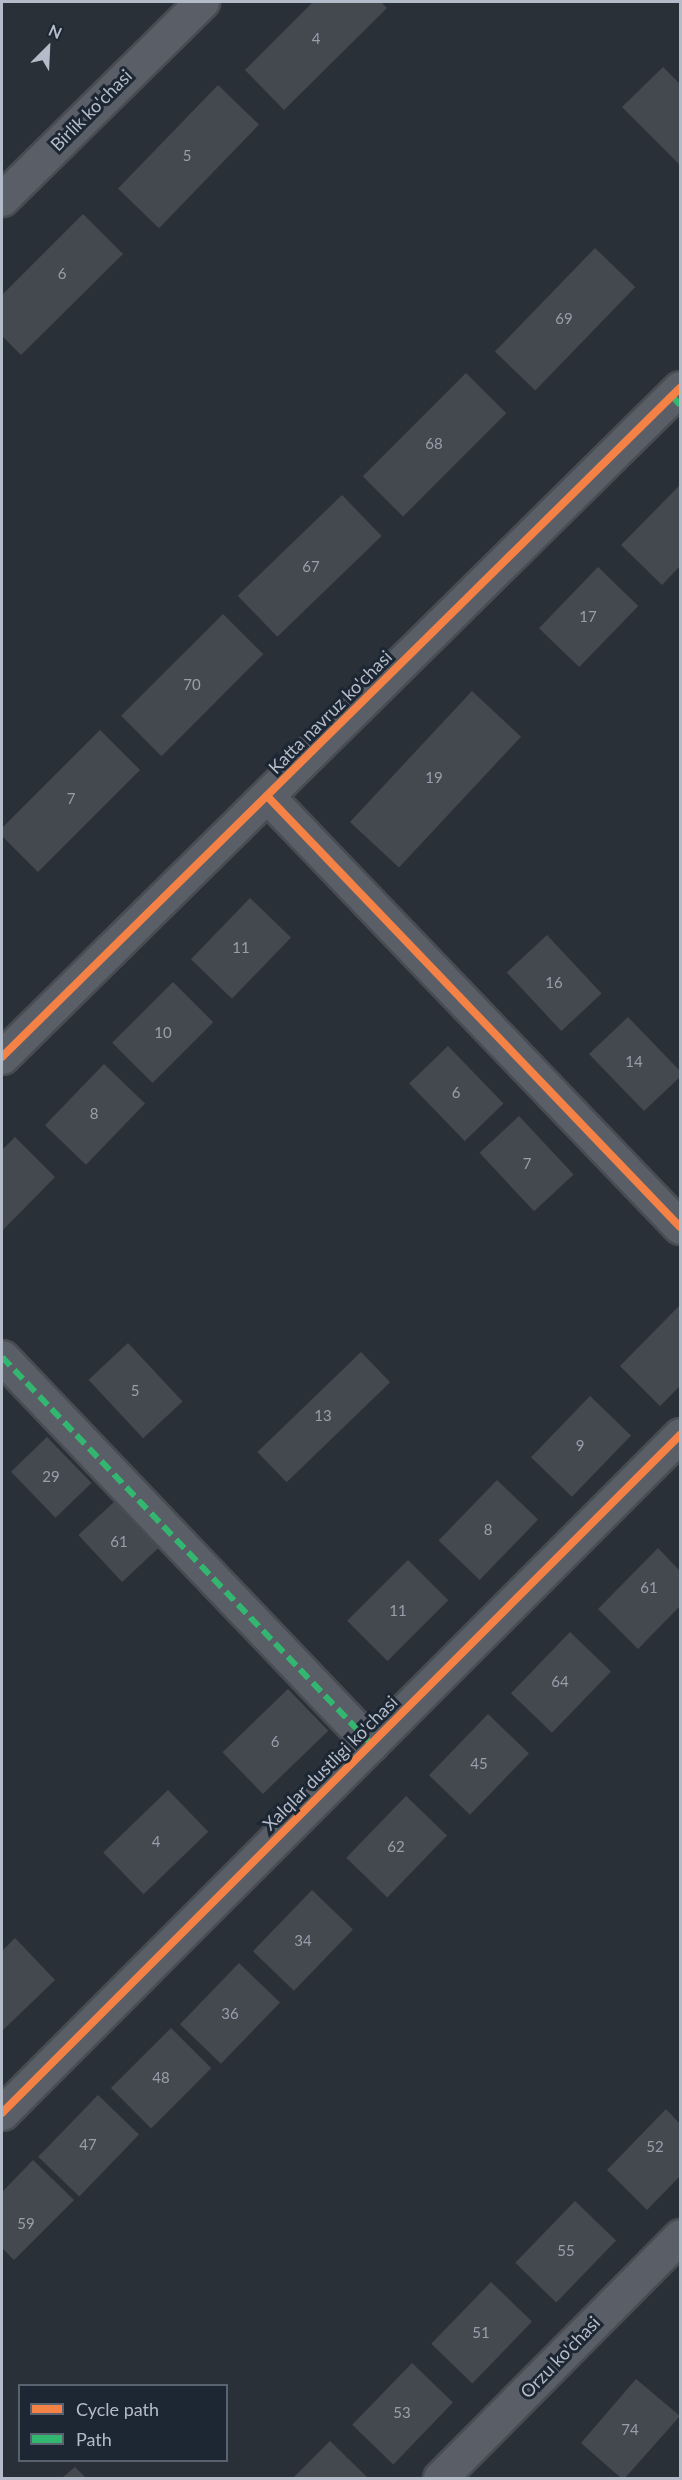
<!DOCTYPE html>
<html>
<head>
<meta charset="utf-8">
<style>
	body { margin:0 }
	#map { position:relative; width:682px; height:2480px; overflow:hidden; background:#2a3038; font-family:Lato,sans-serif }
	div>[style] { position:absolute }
	.building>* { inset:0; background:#444950; transform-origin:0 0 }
	.roads { filter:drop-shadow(2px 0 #484c53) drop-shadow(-2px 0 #484c53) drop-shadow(0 2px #484c53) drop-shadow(0 -2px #484c53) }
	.minor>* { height:33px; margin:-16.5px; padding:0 16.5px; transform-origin:16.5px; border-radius:16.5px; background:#5a5e66 }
	.tertiary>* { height:33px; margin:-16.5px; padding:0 16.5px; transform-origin:16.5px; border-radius:16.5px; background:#5a5e66 }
	.quiet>* { height:6px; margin-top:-3px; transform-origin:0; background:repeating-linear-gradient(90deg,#33b770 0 12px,transparent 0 18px) }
	.cycleway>* { height:8px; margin:-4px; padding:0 4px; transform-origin:4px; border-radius:4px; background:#f48246 }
	span { translate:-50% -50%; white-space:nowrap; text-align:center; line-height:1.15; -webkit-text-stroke:6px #1d2633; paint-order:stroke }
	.number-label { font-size:15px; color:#989fab }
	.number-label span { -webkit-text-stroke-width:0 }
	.street-label { font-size:18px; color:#b4bcc9 }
	.frame { position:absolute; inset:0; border:3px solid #b4bcc9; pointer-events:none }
	.legend { position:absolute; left:18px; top:2384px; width:210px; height:78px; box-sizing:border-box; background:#1d2633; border:2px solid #59626f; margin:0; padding:8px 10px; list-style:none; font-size:18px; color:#b4bcc9 }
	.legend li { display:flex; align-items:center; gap:12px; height:30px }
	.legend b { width:30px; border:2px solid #59626f }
	.north { position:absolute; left:18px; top:18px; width:60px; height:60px; -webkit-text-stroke:4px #1d2633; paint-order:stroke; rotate:24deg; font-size:16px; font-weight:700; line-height:24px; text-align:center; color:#b4bcc9 }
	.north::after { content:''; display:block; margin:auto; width:21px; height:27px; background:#b4bcc9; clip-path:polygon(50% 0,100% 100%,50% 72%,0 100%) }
</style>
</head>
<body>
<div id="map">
	<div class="building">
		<div style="clip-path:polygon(313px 2px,381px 2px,387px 8px,284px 110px,245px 70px)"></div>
		<div style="clip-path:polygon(663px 67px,680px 84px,680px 165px,622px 107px)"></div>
		<div style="left:218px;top:85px;width:57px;height:144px;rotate:44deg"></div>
		<div style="clip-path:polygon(83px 214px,123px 254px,21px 355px,2px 336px,2px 295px)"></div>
		<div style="left:595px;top:248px;width:56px;height:144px;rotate:44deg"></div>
		<div style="left:466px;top:373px;width:57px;height:146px;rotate:45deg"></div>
		<div style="clip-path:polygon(680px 485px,680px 566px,662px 585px,621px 545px)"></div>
		<div style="left:342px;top:495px;width:57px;height:145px;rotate:46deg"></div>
		<div style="left:598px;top:567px;width:56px;height:85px;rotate:44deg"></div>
		<div style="left:223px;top:614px;width:57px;height:144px;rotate:45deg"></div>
		<div style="left:472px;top:691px;width:67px;height:179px;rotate:43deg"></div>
		<div style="clip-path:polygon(100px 730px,140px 770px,38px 872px,2px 836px,2px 828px)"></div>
		<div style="left:250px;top:898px;width:57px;height:85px;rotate:44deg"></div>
		<div style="left:547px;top:935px;width:80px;height:55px;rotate:47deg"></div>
		<div style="left:173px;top:982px;width:57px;height:86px;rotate:45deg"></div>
		<div style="clip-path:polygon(628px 1017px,680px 1071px,680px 1077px,644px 1111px,589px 1054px)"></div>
		<div style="left:448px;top:1046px;width:80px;height:54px;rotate:46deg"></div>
		<div style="left:104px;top:1064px;width:57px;height:85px;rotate:44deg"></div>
		<div style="left:519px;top:1116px;width:80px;height:54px;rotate:47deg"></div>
		<div style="clip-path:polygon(15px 1137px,55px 1177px,2px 1231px,2px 1150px)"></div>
		<div style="clip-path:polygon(679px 1306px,680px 1386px,660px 1406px,620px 1366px)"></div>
		<div style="left:128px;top:1343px;width:80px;height:54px;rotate:47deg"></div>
		<div style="left:361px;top:1352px;width:42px;height:144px;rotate:46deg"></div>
		<div style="left:590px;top:1396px;width:57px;height:85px;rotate:44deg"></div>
		<div style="left:47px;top:1437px;width:64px;height:50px;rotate:46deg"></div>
		<div style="left:497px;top:1480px;width:57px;height:84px;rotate:44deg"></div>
		<div style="left:115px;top:1501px;width:64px;height:50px;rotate:47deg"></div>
		<div style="clip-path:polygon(658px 1548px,680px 1571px,680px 1606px,638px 1649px,598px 1609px)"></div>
		<div style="left:408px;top:1560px;width:57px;height:86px;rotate:45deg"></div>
		<div style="left:570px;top:1632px;width:57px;height:85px;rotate:44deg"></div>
		<div style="left:288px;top:1689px;width:58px;height:91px;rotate:46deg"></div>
		<div style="left:488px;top:1714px;width:57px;height:85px;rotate:44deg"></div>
		<div style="left:168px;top:1790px;width:58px;height:90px;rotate:46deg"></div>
		<div style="left:406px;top:1796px;width:57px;height:86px;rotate:44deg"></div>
		<div style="left:312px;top:1890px;width:57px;height:85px;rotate:44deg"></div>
		<div style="clip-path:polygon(15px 1938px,55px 1980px,2px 2031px,2px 1951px)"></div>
		<div style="left:239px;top:1963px;width:57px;height:85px;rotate:44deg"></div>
		<div style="left:171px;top:2028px;width:57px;height:85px;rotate:45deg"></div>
		<div style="left:98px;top:2095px;width:57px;height:86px;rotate:44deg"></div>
		<div style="clip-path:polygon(666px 2109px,680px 2124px,680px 2176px,647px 2210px,607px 2170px)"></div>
		<div style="clip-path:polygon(33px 2160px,74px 2200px,14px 2260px,2px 2248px,2px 2192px)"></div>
		<div style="left:575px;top:2201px;width:57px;height:86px;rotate:44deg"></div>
		<div style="left:491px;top:2282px;width:57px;height:86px;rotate:44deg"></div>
		<div style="left:412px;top:2363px;width:57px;height:86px;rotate:44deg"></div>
		<div style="clip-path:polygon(636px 2379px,680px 2416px,625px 2478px,621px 2478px,581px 2443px)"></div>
		<div style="clip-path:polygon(330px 2441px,368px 2478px,293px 2478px)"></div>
		<div style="clip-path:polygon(75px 2467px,86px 2478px,62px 2478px)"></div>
	</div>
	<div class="roads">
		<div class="minor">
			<div style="left:2px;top:199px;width:281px;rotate:-44.6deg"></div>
			<div style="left:267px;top:796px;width:597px;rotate:46.22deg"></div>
			<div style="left:2px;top:1357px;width:535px;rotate:46.36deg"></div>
			<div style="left:2px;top:2113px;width:959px;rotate:-45deg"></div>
			<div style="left:440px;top:2478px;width:341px;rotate:-45.2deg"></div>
		</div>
		<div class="tertiary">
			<div style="left:2px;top:1057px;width:952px;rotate:-44.62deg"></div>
		</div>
	</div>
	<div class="quiet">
		<div style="left:672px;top:396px;width:12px;rotate:48deg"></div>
		<div style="left:2px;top:1357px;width:535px;rotate:46.36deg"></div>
	</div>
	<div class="cycleway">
		<div style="left:267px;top:796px;width:597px;rotate:46.22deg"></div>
		<div style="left:2px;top:1057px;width:952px;rotate:-44.62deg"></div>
		<div style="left:2px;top:2113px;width:959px;rotate:-45deg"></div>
	</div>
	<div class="number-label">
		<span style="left:316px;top:39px">4</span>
		<span style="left:187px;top:156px">5</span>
		<span style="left:62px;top:274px">6</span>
		<span style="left:564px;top:319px">69</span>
		<span style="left:434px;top:444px">68</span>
		<span style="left:311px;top:567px">67</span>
		<span style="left:588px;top:617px">17</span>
		<span style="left:192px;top:685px">70</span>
		<span style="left:434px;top:778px">19</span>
		<span style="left:71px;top:799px">7</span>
		<span style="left:241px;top:948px">11</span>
		<span style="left:554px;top:983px">16</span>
		<span style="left:163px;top:1033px">10</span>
		<span style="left:634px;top:1062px">14</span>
		<span style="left:456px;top:1093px">6</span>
		<span style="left:94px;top:1114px">8</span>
		<span style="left:527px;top:1164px">7</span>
		<span style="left:135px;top:1391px">5</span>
		<span style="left:323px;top:1416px">13</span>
		<span style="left:580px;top:1446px">9</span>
		<span style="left:51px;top:1477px">29</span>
		<span style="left:488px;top:1530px">8</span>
		<span style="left:119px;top:1542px">61</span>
		<span style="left:649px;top:1588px">61</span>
		<span style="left:398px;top:1611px">11</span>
		<span style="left:560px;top:1682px">64</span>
		<span style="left:275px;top:1742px">6</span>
		<span style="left:479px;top:1764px">45</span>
		<span style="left:156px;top:1842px">4</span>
		<span style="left:396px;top:1847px">62</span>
		<span style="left:303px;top:1941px">34</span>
		<span style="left:230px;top:2014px">36</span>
		<span style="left:161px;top:2078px">48</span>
		<span style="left:88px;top:2145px">47</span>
		<span style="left:655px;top:2147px">52</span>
		<span style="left:26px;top:2224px">59</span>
		<span style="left:566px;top:2251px">55</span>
		<span style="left:481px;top:2333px">51</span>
		<span style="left:402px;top:2413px">53</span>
		<span style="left:630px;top:2430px">74</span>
	</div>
	<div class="street-label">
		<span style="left:91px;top:110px;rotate:-45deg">Birlik ko'chasi</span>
		<span style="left:330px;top:712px;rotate:-45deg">Katta navruz ko'chasi</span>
		<span style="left:330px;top:1763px;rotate:-45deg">Xalqlar dustligi ko'chasi</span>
		<span style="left:560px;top:2357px;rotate:-46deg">Orzu ko'chasi</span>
	</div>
	<div class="frame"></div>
	<ul class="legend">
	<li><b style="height:8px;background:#f48246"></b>Cycle path</li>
	<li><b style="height:8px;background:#33b770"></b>Path</li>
	</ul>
	<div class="north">N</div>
</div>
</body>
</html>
